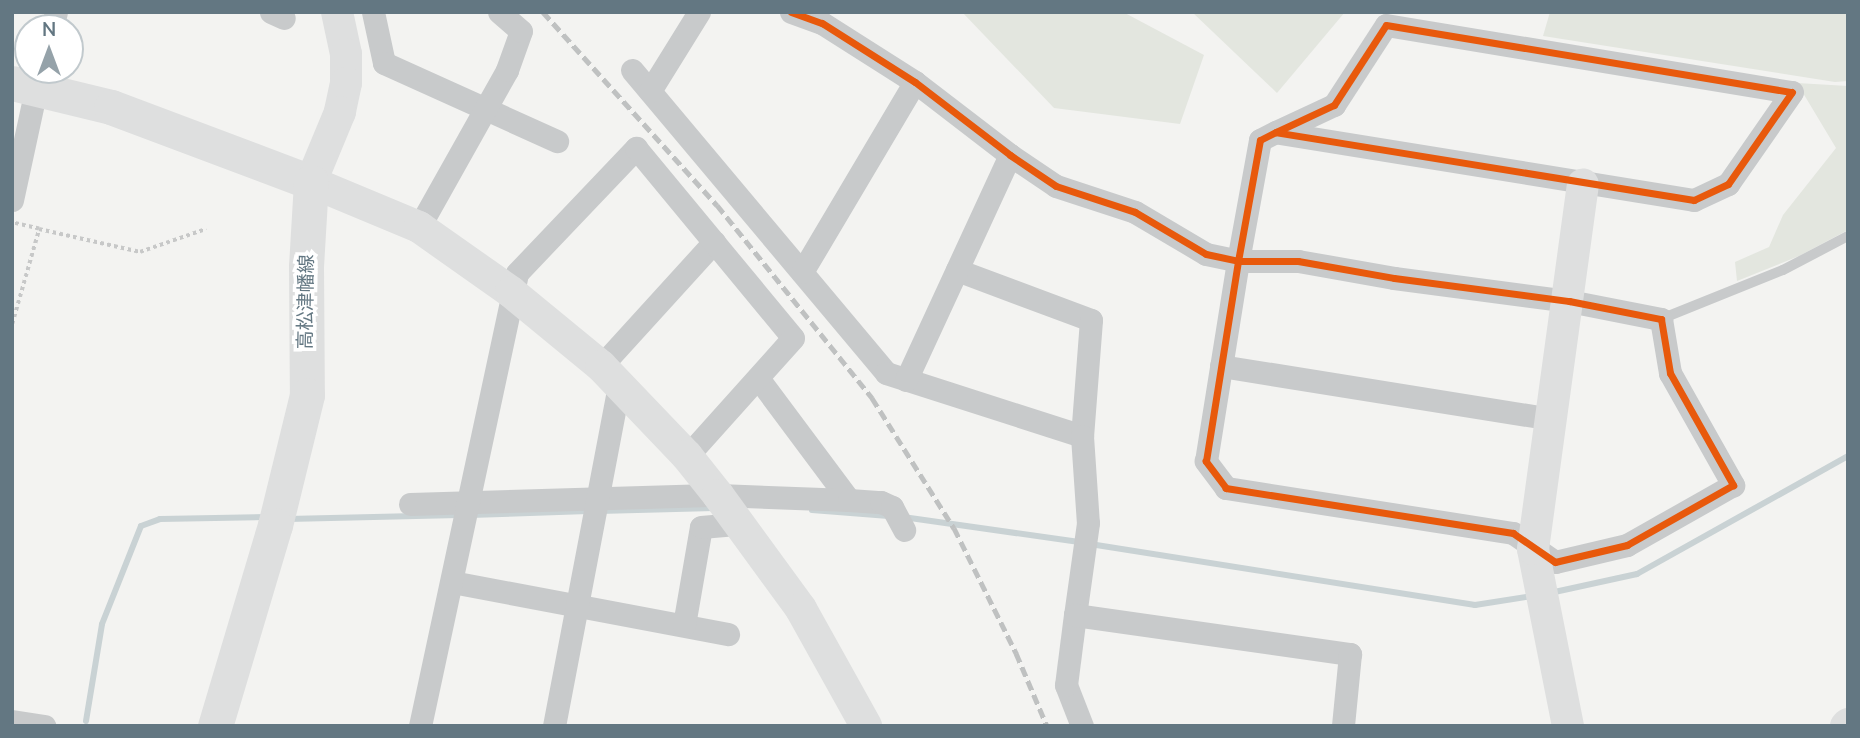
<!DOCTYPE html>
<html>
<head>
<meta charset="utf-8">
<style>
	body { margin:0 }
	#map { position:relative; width:1860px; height:738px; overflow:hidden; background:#f3f3f1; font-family:"Nunito Sans","Noto Sans JP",sans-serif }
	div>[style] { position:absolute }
	.green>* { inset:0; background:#e3e6df }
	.stream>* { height:6px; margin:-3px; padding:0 3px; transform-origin:3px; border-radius:3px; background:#c9d2d4 }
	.path>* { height:3.5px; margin-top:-1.75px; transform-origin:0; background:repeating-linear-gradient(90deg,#c7c8c8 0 3.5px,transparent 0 7px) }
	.lane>* { height:10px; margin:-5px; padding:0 5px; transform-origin:5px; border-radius:5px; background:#c8cacb }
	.street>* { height:23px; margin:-11.5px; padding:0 11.5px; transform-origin:11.5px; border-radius:11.5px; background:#c8cacb }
	.secondary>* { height:32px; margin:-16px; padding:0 16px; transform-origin:16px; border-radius:16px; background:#dedfdf }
	.primary>* { height:35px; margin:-17.5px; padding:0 17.5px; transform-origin:17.5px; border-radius:17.5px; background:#dedfdf }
	.rail>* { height:5px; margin-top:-2.5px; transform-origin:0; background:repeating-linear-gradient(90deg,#bfc1c1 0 10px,transparent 0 15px) }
	.cycleway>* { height:7px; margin:-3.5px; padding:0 3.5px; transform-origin:3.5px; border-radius:3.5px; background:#e8590c }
	span { translate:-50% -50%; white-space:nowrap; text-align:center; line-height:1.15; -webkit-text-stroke:7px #fff; paint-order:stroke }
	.street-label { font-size:19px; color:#637782 }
	.frame { position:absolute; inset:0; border:14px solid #637782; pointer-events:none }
	.north { position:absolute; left:14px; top:14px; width:70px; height:70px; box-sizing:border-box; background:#fff; border:2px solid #c1c9cd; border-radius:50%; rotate:0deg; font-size:19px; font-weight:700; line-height:28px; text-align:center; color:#637782 }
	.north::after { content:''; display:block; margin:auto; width:24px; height:32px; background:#95a2a9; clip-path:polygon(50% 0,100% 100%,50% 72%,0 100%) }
</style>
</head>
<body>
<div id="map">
	<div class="green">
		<div style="clip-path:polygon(962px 12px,1123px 12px,1204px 55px,1180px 124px,1054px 108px)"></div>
		<div style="clip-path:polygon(1192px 12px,1345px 12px,1277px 93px)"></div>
		<div style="clip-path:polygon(1550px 12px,1848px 12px,1848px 81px,1835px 82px,1543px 36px)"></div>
		<div style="clip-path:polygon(1797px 83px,1848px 86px,1848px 230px,1799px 256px,1737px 281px,1735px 262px,1769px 247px,1783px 215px,1836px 148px)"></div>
	</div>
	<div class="stream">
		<div style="left:812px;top:510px;width:77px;rotate:4.5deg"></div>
		<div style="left:599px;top:511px;width:115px;rotate:-1.5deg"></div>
		<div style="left:470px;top:515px;width:118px;rotate:-1.9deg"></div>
		<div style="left:903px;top:517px;width:178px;rotate:8.1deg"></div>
		<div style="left:288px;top:519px;width:171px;rotate:-1.3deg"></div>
		<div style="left:1090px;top:544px;width:390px;rotate:9deg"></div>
		<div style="left:1475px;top:605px;width:58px;rotate:-9deg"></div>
		<div style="left:1550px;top:593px;width:89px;rotate:-12.3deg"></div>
		<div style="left:1637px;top:574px;width:242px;rotate:-29.2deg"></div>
		<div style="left:86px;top:721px;width:98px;rotate:-80.6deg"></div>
		<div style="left:102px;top:624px;width:105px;rotate:-68.3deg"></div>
		<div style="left:141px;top:526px;width:20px;rotate:-20deg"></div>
		<div style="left:160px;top:519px;width:107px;rotate:-1.1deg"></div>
	</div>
	<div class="path">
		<div style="left:39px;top:229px;width:104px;rotate:12.8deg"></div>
		<div style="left:140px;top:252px;width:70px;rotate:-19.2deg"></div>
		<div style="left:12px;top:324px;width:99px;rotate:-74.1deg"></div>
		<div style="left:39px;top:229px;width:26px;rotate:-167deg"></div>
	</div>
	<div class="lane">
		<div style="left:1661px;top:319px;width:131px;rotate:-21.9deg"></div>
		<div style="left:1783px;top:270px;width:73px;rotate:-27.6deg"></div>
	</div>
	<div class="street">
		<div style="left:271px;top:12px;width:14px;rotate:25deg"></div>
		<div style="left:373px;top:12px;width:52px;rotate:77.8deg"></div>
		<div style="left:384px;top:63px;width:190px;rotate:24.3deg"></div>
		<div style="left:791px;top:12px;width:33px;rotate:20deg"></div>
		<div style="left:822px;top:23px;width:110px;rotate:32.4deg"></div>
		<div style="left:915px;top:82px;width:120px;rotate:37.5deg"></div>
		<div style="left:1010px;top:155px;width:55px;rotate:34deg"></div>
		<div style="left:1056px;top:186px;width:83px;rotate:18.2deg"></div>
		<div style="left:1135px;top:212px;width:82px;rotate:30.6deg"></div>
		<div style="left:1206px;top:254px;width:33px;rotate:12deg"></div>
		<div style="left:1238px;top:261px;width:60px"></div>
		<div style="left:1298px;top:261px;width:97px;rotate:10deg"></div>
		<div style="left:1394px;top:278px;width:177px;rotate:7.5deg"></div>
		<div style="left:1569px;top:301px;width:94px;rotate:11.1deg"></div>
		<div style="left:1661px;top:319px;width:55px;rotate:80.5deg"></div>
		<div style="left:1670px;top:373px;width:129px;rotate:60.6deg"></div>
		<div style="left:1733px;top:485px;width:122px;rotate:150.5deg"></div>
		<div style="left:1627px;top:545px;width:74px;rotate:166.7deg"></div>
		<div style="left:1555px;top:562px;width:51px;rotate:-145.4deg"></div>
		<div style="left:1513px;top:533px;width:291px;rotate:-171.1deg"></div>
		<div style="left:1226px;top:488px;width:34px;rotate:-127deg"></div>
		<div style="left:1206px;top:461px;width:203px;rotate:-80.9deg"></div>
		<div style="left:1238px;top:261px;width:123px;rotate:-79.7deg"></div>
		<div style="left:1260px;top:140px;width:18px;rotate:-27deg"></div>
		<div style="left:1276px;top:132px;width:64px;rotate:-25deg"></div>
		<div style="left:1334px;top:105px;width:95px;rotate:-57deg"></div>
		<div style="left:1386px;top:25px;width:411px;rotate:9.4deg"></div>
		<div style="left:1792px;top:92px;width:112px;rotate:124.8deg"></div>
		<div style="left:1728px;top:184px;width:38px;rotate:155deg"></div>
		<div style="left:1694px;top:200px;width:423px;rotate:-170.8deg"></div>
		<div style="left:52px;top:28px;width:16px;rotate:-76deg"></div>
		<div style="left:632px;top:70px;width:395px;rotate:50deg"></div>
		<div style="left:886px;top:373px;width:206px;rotate:17.8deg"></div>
		<div style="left:650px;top:91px;width:93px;rotate:-58.2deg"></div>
		<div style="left:12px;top:200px;width:133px;rotate:-77.8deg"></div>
		<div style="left:419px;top:227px;width:180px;rotate:-60.7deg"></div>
		<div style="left:507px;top:70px;width:41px;rotate:-70.3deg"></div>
		<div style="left:521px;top:31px;width:29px;rotate:-139deg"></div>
		<div style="left:957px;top:270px;width:143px;rotate:20.5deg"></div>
		<div style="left:1091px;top:320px;width:116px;rotate:94.4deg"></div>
		<div style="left:1082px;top:436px;width:87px;rotate:86.1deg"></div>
		<div style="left:1088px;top:523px;width:93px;rotate:98deg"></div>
		<div style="left:802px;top:272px;width:221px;rotate:-59.3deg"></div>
		<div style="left:601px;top:366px;width:168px;rotate:-47.7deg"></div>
		<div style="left:1221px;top:366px;width:335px;rotate:9.1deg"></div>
		<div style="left:758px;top:378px;width:152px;rotate:53.3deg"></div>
		<div style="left:906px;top:380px;width:248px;rotate:-65.2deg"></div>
		<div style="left:410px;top:504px;width:308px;rotate:-1.7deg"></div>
		<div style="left:718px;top:495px;width:131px;rotate:2.2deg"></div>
		<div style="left:849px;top:500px;width:32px;rotate:4deg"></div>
		<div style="left:881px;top:502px;width:12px;rotate:24deg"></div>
		<div style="left:892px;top:507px;width:26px;rotate:62deg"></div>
		<div style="left:452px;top:582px;width:281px;rotate:10.7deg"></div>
		<div style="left:684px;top:625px;width:99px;rotate:-80.2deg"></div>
		<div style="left:701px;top:527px;width:38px;rotate:-5deg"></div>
		<div style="left:12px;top:721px;width:33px;rotate:9deg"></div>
		<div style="left:420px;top:726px;width:463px;rotate:-77.9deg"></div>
		<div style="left:517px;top:273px;width:173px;rotate:-46.4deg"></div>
		<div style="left:636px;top:148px;width:246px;rotate:50.4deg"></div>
		<div style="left:793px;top:338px;width:159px;rotate:131.9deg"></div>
		<div style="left:554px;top:726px;width:348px;rotate:-79.2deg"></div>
		<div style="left:1082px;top:726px;width:44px;rotate:-111.3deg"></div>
		<div style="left:1066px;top:685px;width:71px;rotate:-82.7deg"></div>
		<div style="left:1075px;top:615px;width:278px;rotate:8.1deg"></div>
		<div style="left:1350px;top:654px;width:72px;rotate:95.6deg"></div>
	</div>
	<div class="secondary">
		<div style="left:337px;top:12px;width:43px;rotate:77.9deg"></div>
		<div style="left:346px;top:54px;width:29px;rotate:90deg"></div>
		<div style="left:346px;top:83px;width:30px;rotate:102deg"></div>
		<div style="left:340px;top:112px;width:76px;rotate:112.5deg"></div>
		<div style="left:311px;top:182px;width:117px;rotate:22.6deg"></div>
		<div style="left:419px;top:227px;width:113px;rotate:35.2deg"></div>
		<div style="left:511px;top:292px;width:117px;rotate:39.4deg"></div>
		<div style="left:601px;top:366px;width:124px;rotate:46.3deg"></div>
		<div style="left:687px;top:456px;width:50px;rotate:51.5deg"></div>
		<div style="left:718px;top:495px;width:141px;rotate:53.9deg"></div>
		<div style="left:801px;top:609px;width:134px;rotate:60.9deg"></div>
		<div style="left:1568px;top:726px;width:180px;rotate:-101.2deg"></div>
		<div style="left:1533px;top:549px;width:368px;rotate:-82.2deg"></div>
		<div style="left:1846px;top:726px;width:3px;rotate:-45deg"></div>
	</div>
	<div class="primary">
		<div style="left:12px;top:83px;width:102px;rotate:13.6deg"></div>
		<div style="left:111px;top:107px;width:214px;rotate:20.6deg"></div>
		<div style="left:311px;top:182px;width:85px;rotate:93.4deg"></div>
		<div style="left:306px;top:267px;width:128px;rotate:89.6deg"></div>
		<div style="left:307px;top:395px;width:134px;rotate:103.8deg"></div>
		<div style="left:275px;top:525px;width:210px;rotate:106.6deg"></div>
	</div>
	<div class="rail">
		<div style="left:543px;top:12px;width:260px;rotate:48deg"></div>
		<div style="left:717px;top:205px;width:248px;rotate:51.2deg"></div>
		<div style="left:872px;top:398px;width:154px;rotate:57.8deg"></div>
		<div style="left:954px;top:528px;width:140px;rotate:63.6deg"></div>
		<div style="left:1016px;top:653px;width:79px;rotate:67deg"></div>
	</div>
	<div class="cycleway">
		<div style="left:791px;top:12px;width:33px;rotate:20deg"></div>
		<div style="left:822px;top:23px;width:110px;rotate:32.4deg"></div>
		<div style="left:915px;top:82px;width:120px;rotate:37.5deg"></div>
		<div style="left:1010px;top:155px;width:55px;rotate:34deg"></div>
		<div style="left:1056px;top:186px;width:83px;rotate:18.2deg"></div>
		<div style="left:1135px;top:212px;width:82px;rotate:30.6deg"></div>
		<div style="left:1206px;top:254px;width:33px;rotate:12deg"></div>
		<div style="left:1238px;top:261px;width:60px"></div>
		<div style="left:1298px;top:261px;width:97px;rotate:10deg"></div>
		<div style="left:1394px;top:278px;width:177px;rotate:7.5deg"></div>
		<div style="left:1569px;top:301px;width:94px;rotate:11.1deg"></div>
		<div style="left:1661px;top:319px;width:55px;rotate:80.5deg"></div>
		<div style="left:1670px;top:373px;width:129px;rotate:60.6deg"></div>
		<div style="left:1733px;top:485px;width:122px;rotate:150.5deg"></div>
		<div style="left:1627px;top:545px;width:74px;rotate:166.7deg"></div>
		<div style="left:1555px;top:562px;width:51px;rotate:-145.4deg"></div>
		<div style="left:1513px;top:533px;width:291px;rotate:-171.1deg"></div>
		<div style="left:1226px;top:488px;width:34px;rotate:-127deg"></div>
		<div style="left:1206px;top:461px;width:203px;rotate:-80.9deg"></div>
		<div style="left:1238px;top:261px;width:123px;rotate:-79.7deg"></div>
		<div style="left:1260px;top:140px;width:18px;rotate:-27deg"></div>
		<div style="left:1276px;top:132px;width:64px;rotate:-25deg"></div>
		<div style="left:1334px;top:105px;width:95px;rotate:-57deg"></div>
		<div style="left:1386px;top:25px;width:411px;rotate:9.4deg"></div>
		<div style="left:1792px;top:92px;width:112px;rotate:124.8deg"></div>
		<div style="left:1728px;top:184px;width:38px;rotate:155deg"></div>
		<div style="left:1694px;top:200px;width:423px;rotate:-170.8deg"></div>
	</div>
	<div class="street-label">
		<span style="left:307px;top:302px;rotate:-89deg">高松津幡線</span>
	</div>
	<div class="frame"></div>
	<div class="north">N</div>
</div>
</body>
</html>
